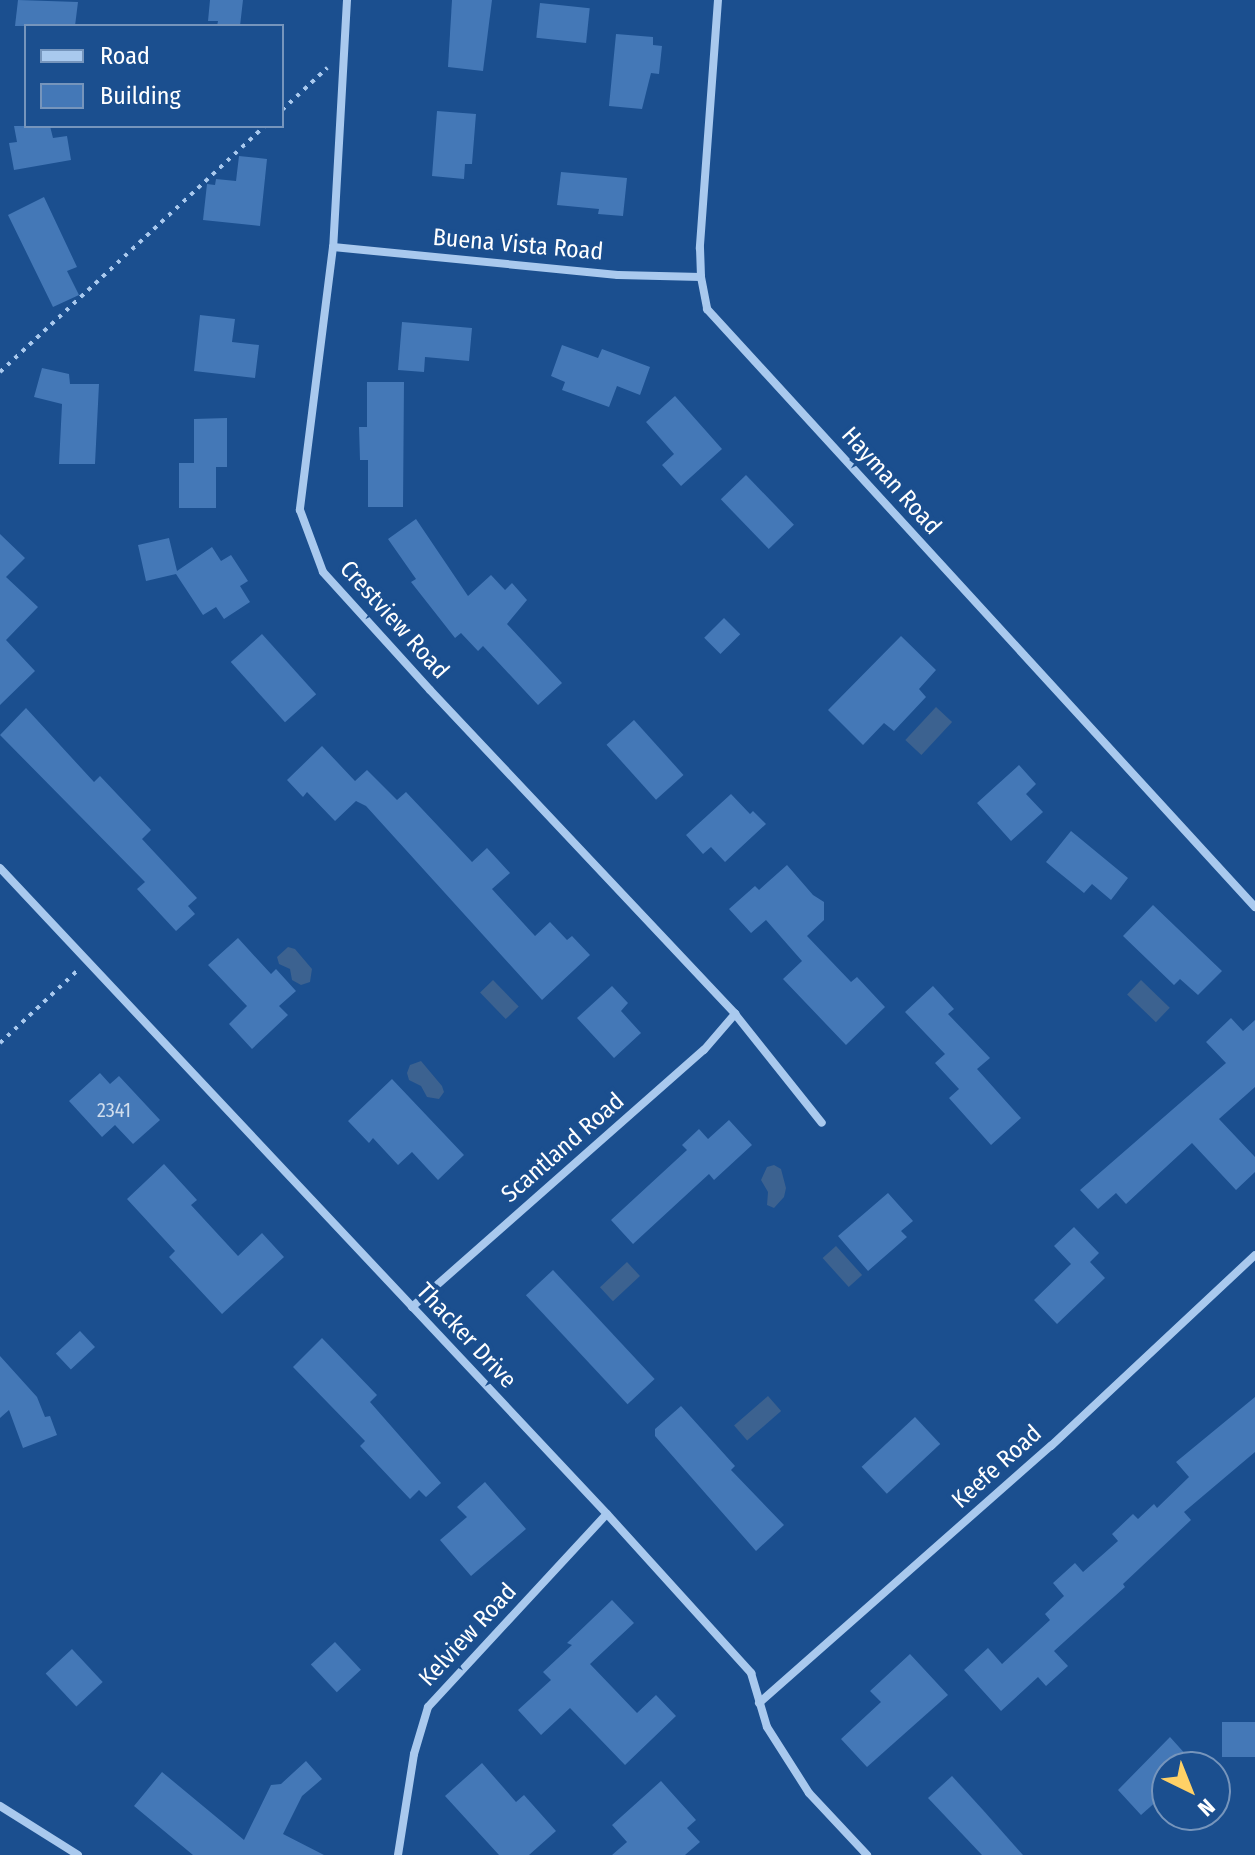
<!DOCTYPE html>
<html>
<head>
<meta charset="utf-8">
<style>
	body { margin:0 }
	#map { position:relative; width:1255px; height:1855px; overflow:hidden; background:#1b4f8f; font-family:"Fira Sans Condensed",sans-serif }
	div>[style] { position:absolute }
	.water>* { inset:0; background:#3c6290; transform-origin:0 0 }
	.building>* { inset:0; background:#4478b7; transform-origin:0 0 }
	.path>* { height:4px; margin-top:-2px; transform-origin:0; background:repeating-linear-gradient(90deg,#a9c9ee 0 4px,transparent 0 10px) }
	.minor>* { height:8px; margin:-4px; padding:0 4px; transform-origin:4px; border-radius:4px; background:#a9c9ee }
	span { translate:-50% -50%; white-space:nowrap; text-align:center; line-height:1.15; -webkit-text-stroke:8px #1b4f8f; paint-order:stroke }
	.number-label { font-size:20px; color:#d0dded }
	.number-label span { -webkit-text-stroke-width:0 }
	.street-label { font-size:24px; color:#fff }
	.legend { position:absolute; left:24px; top:24px; width:260px; height:104px; box-sizing:border-box; background:#1b4f8f; border:2px solid #7695bc; margin:0; padding:10px 14px; list-style:none; font-size:24px; color:#fff }
	.legend li { display:flex; align-items:center; gap:16px; height:40px }
	.legend b { width:40px; border:2px solid #7695bc }
	.north { position:absolute; left:1151px; top:1751px; width:80px; height:80px; box-sizing:border-box; background:#1b4f8f; border:2px solid #7695bc; border-radius:50%; rotate:137deg; font-size:22px; font-weight:700; line-height:32px; text-align:center; color:#fff }
	.north::after { content:''; display:block; margin:auto; width:28px; height:36px; background:#ffd166; clip-path:polygon(50% 0,100% 100%,50% 72%,0 100%) }
</style>
</head>
<body>
<div id="map">
	<div class="water">
		<div style="left:936px;top:707px;width:22px;height:45px;rotate:43deg"></div>
		<div style="clip-path:polygon(288px 947px,295px 949px,312px 969px,310px 982px,301px 985px,292px 980px,290px 969px,279px 964px,277px 957px)"></div>
		<div style="left:493px;top:980px;width:37px;height:18px;rotate:46deg"></div>
		<div style="left:1141px;top:980px;width:40px;height:20px;rotate:44deg"></div>
		<div style="clip-path:polygon(421px 1061px,442px 1086px,444px 1092px,439px 1099px,427px 1097px,421px 1086px,409px 1080px,407px 1073px,410px 1065px)"></div>
		<div style="clip-path:polygon(774px 1165px,781px 1169px,786px 1188px,784px 1197px,774px 1208px,767px 1205px,768px 1192px,761px 1180px,767px 1167px)"></div>
		<div style="left:836px;top:1246px;width:39px;height:18px;rotate:48deg"></div>
		<div style="left:627px;top:1262px;width:19px;height:37px;rotate:47deg"></div>
		<div style="left:768px;top:1396px;width:20px;height:45px;rotate:49deg"></div>
	</div>
	<div class="building">
		<div style="clip-path:polygon(18px 0,78px 2px,75px 26px,15px 26px)"></div>
		<div style="clip-path:polygon(210px 0,243px 0,240px 26px,217px 26px,218px 21px,208px 21px)"></div>
		<div style="clip-path:polygon(452px 0,492px 0,483px 71px,448px 67px)"></div>
		<div style="left:540px;top:3px;width:50px;height:35px;rotate:6deg"></div>
		<div style="clip-path:polygon(616px 34px,653px 37px,653px 45px,662px 46px,659px 74px,651px 73px,642px 109px,609px 106px)"></div>
		<div style="clip-path:polygon(437px 111px,476px 114px,472px 164px,465px 164px,464px 179px,432px 176px)"></div>
		<div style="clip-path:polygon(14px 126px,50px 126px,53px 138px,67px 136px,71px 160px,14px 170px,9px 143px,17px 142px)"></div>
		<div style="clip-path:polygon(239px 156px,267px 159px,260px 226px,203px 220px,207px 184px,215px 185px,216px 179px,236px 181px)"></div>
		<div style="clip-path:polygon(561px 172px,627px 178px,623px 216px,598px 214px,599px 209px,557px 205px)"></div>
		<div style="clip-path:polygon(44px 197px,77px 267px,67px 271px,79px 295px,53px 307px,8px 215px)"></div>
		<div style="clip-path:polygon(200px 315px,235px 319px,232px 342px,259px 345px,255px 378px,194px 371px)"></div>
		<div style="clip-path:polygon(402px 322px,472px 328px,469px 361px,425px 357px,424px 372px,398px 370px)"></div>
		<div style="clip-path:polygon(562px 345px,598px 358px,602px 349px,650px 367px,640px 395px,617px 386px,609px 407px,562px 390px,565px 382px,551px 376px)"></div>
		<div style="clip-path:polygon(42px 368px,69px 374px,70px 384px,99px 384px,95px 464px,59px 464px,62px 404px,34px 397px)"></div>
		<div style="clip-path:polygon(367px 382px,404px 382px,403px 507px,368px 507px,368px 460px,360px 460px,359px 427px,367px 427px)"></div>
		<div style="clip-path:polygon(675px 396px,722px 449px,681px 486px,662px 465px,674px 454px,646px 422px)"></div>
		<div style="clip-path:polygon(227px 418px,227px 467px,216px 467px,216px 508px,179px 508px,179px 463px,194px 463px,194px 419px)"></div>
		<div style="left:746px;top:475px;width:69px;height:35px;rotate:46deg"></div>
		<div style="clip-path:polygon(416px 519px,468px 596px,491px 575px,505px 590px,512px 583px,527px 600px,507px 624px,562px 683px,538px 705px,483px 646px,478px 651px,461px 633px,455px 638px,411px 582px,416px 579px,388px 539px)"></div>
		<div style="clip-path:polygon(0 534px,25px 558px,6px 577px,38px 607px,6px 640px,35px 671px,0 705px)"></div>
		<div style="clip-path:polygon(169px 538px,177px 571px,212px 547px,221px 561px,231px 555px,248px 581px,240px 586px,250px 602px,224px 619px,216px 607px,203px 615px,176px 574px,146px 581px,138px 545px)"></div>
		<div style="left:724px;top:618px;width:23px;height:28px;rotate:45deg"></div>
		<div style="left:262px;top:634px;width:81px;height:42px;rotate:48deg"></div>
		<div style="clip-path:polygon(901px 636px,936px 670px,919px 689px,926px 697px,894px 731px,884px 723px,863px 745px,828px 710px)"></div>
		<div style="clip-path:polygon(26px 708px,94px 782px,100px 776px,151px 830px,142px 839px,197px 898px,188px 906px,195px 914px,176px 931px,137px 889px,145px 882px,0 735px)"></div>
		<div style="left:634px;top:720px;width:74px;height:37px;rotate:48deg"></div>
		<div style="clip-path:polygon(322px 746px,355px 781px,367px 770px,397px 800px,406px 792px,472px 862px,487px 848px,510px 873px,492px 889px,535px 936px,550px 922px,567px 940px,572px 936px,590px 955px,542px 1000px,366px 806px,356px 801px,335px 821px,307px 792px,303px 797px,287px 780px)"></div>
		<div style="clip-path:polygon(1019px 765px,1036px 784px,1026px 794px,1043px 812px,1011px 841px,977px 803px)"></div>
		<div style="clip-path:polygon(731px 794px,750px 814px,753px 811px,766px 824px,725px 862px,711px 847px,703px 854px,686px 835px)"></div>
		<div style="clip-path:polygon(1071px 831px,1128px 878px,1111px 900px,1092px 884px,1084px 893px,1046px 862px)"></div>
		<div style="clip-path:polygon(787px 865px,813px 895px,824px 902px,824px 920px,807px 936px,851px 982px,857px 977px,885px 1007px,846px 1045px,783px 979px,802px 961px,766px 920px,751px 933px,729px 909px,755px 886px,759px 890px)"></div>
		<div style="clip-path:polygon(1153px 905px,1222px 971px,1198px 995px,1180px 979px,1174px 985px,1123px 936px)"></div>
		<div style="clip-path:polygon(238px 938px,271px 974px,276px 969px,296px 991px,279px 1006px,288px 1015px,252px 1049px,229px 1024px,247px 1006px,208px 965px)"></div>
		<div style="clip-path:polygon(612px 986px,628px 1003px,621px 1011px,641px 1033px,614px 1058px,577px 1018px)"></div>
		<div style="clip-path:polygon(933px 986px,954px 1009px,948px 1014px,990px 1058px,977px 1069px,1021px 1118px,991px 1145px,949px 1098px,959px 1089px,935px 1063px,945px 1054px,905px 1012px)"></div>
		<div style="clip-path:polygon(1231px 1018px,1243px 1031px,1255px 1020px,1255px 1087px,1219px 1119px,1255px 1157px,1255px 1172px,1236px 1190px,1192px 1143px,1126px 1204px,1116px 1193px,1098px 1209px,1080px 1190px,1226px 1063px,1206px 1042px)"></div>
		<div style="clip-path:polygon(100px 1073px,110px 1084px,119px 1076px,160px 1120px,133px 1144px,115px 1125px,102px 1137px,69px 1101px)"></div>
		<div style="clip-path:polygon(392px 1079px,464px 1155px,438px 1180px,412px 1152px,398px 1165px,373px 1138px,369px 1143px,348px 1121px)"></div>
		<div style="clip-path:polygon(729px 1120px,752px 1145px,714px 1180px,709px 1174px,633px 1244px,611px 1220px,687px 1150px,682px 1145px,699px 1129px,708px 1139px)"></div>
		<div style="clip-path:polygon(164px 1164px,197px 1200px,191px 1205px,238px 1256px,262px 1233px,284px 1257px,222px 1314px,169px 1257px,175px 1251px,127px 1199px)"></div>
		<div style="clip-path:polygon(888px 1193px,913px 1221px,901px 1231px,907px 1237px,868px 1271px,838px 1236px)"></div>
		<div style="clip-path:polygon(1074px 1227px,1099px 1253px,1090px 1262px,1105px 1278px,1057px 1324px,1034px 1300px,1071px 1264px,1054px 1246px)"></div>
		<div style="left:553px;top:1270px;width:149px;height:37px;rotate:47deg"></div>
		<div style="left:80px;top:1331px;width:22px;height:33px;rotate:47deg"></div>
		<div style="clip-path:polygon(322px 1338px,377px 1395px,370px 1402px,441px 1483px,426px 1497px,419px 1490px,410px 1499px,360px 1446px,365px 1441px,293px 1367px)"></div>
		<div style="clip-path:polygon(0 1356px,37px 1397px,45px 1417px,50px 1416px,57px 1435px,23px 1448px,9px 1410px,0 1418px)"></div>
		<div style="clip-path:polygon(1255px 1397px,1255px 1452px,1184px 1512px,1191px 1520px,1123px 1584px,1125px 1587px,1054px 1651px,1068px 1666px,1046px 1686px,1038px 1677px,1001px 1711px,964px 1670px,988px 1648px,1002px 1664px,1050px 1620px,1045px 1614px,1064px 1596px,1053px 1583px,1075px 1563px,1083px 1572px,1118px 1541px,1112px 1534px,1133px 1514px,1138px 1519px,1154px 1504px,1157px 1508px,1189px 1477px,1176px 1462px)"></div>
		<div style="clip-path:polygon(681px 1406px,735px 1466px,731px 1470px,784px 1525px,756px 1551px,655px 1436px,655px 1429px)"></div>
		<div style="left:915px;top:1417px;width:37px;height:73px;rotate:47deg"></div>
		<div style="clip-path:polygon(485px 1482px,526px 1529px,471px 1576px,440px 1540px,467px 1517px,457px 1507px)"></div>
		<div style="clip-path:polygon(612px 1600px,634px 1623px,590px 1664px,637px 1713px,656px 1695px,676px 1716px,625px 1765px,570px 1708px,541px 1735px,518px 1710px,551px 1680px,543px 1672px,572px 1645px,567px 1643px)"></div>
		<div style="left:335px;top:1642px;width:38px;height:33px;rotate:47deg"></div>
		<div style="left:72px;top:1649px;width:45px;height:36px;rotate:47deg"></div>
		<div style="clip-path:polygon(910px 1654px,948px 1695px,867px 1767px,841px 1739px,881px 1702px,870px 1691px)"></div>
		<div style="left:1255px;top:1722px;width:35px;height:33px;rotate:90deg"></div>
		<div style="clip-path:polygon(1170px 1737px,1197px 1767px,1167px 1767px,1167px 1792px,1141px 1815px,1118px 1790px)"></div>
		<div style="clip-path:polygon(306px 1761px,322px 1779px,302px 1796px,283px 1834px,324px 1855px,193px 1855px,134px 1806px,162px 1772px,244px 1840px,271px 1785px,281px 1784px)"></div>
		<div style="clip-path:polygon(482px 1763px,516px 1802px,524px 1795px,556px 1831px,529px 1855px,499px 1855px,445px 1796px)"></div>
		<div style="clip-path:polygon(952px 1776px,983px 1810px,1023px 1855px,982px 1855px,928px 1798px)"></div>
		<div style="clip-path:polygon(661px 1781px,696px 1820px,687px 1828px,700px 1842px,685px 1855px,612px 1855px,627px 1842px,612px 1825px)"></div>
	</div>
	<div class="path">
		<div style="left:282px;top:110px;width:62px;rotate:-43deg"></div>
		<div style="left:0;top:372px;width:362px;rotate:-42.9deg"></div>
		<div style="left:0;top:1043px;width:105px;rotate:-43.1deg"></div>
	</div>
	<div class="minor">
		<div style="left:347px;top:0;width:247px;rotate:93.2deg"></div>
		<div style="left:333px;top:247px;width:265px;rotate:97.2deg"></div>
		<div style="left:300px;top:510px;width:66px;rotate:69.6deg"></div>
		<div style="left:323px;top:572px;width:159px;rotate:47.8deg"></div>
		<div style="left:430px;top:690px;width:445px;rotate:46.7deg"></div>
		<div style="left:735px;top:1014px;width:139px;rotate:51.4deg"></div>
		<div style="left:718px;top:0;width:249px;rotate:94.2deg"></div>
		<div style="left:700px;top:248px;width:29px;rotate:88deg"></div>
		<div style="left:701px;top:277px;width:33px;rotate:79deg"></div>
		<div style="left:707px;top:309px;width:811px;rotate:47.5deg"></div>
		<div style="left:333px;top:247px;width:286px;rotate:5.6deg"></div>
		<div style="left:618px;top:275px;width:83px;rotate:1.4deg"></div>
		<div style="left:0;top:868px;width:886px;rotate:46.78deg"></div>
		<div style="left:607px;top:1514px;width:215px;rotate:47.8deg"></div>
		<div style="left:751px;top:1673px;width:56px;rotate:73.5deg"></div>
		<div style="left:767px;top:1727px;width:78px;rotate:57.5deg"></div>
		<div style="left:809px;top:1793px;width:85px;rotate:46.9deg"></div>
		<div style="left:412px;top:1307px;width:389px;rotate:-41.4deg"></div>
		<div style="left:704px;top:1050px;width:48px;rotate:-49.3deg"></div>
		<div style="left:759px;top:1703px;width:389px;rotate:-41.4deg"></div>
		<div style="left:1051px;top:1446px;width:279px;rotate:-43.1deg"></div>
		<div style="left:0;top:1806px;width:92px;rotate:32.1deg"></div>
		<div style="left:398px;top:1855px;width:102px;rotate:-81deg"></div>
		<div style="left:414px;top:1754px;width:49px;rotate:-73.4deg"></div>
		<div style="left:428px;top:1707px;width:263px;rotate:-47.2deg"></div>
	</div>
	<div class="number-label">
		<span style="left:114px;top:1110px">2341</span>
	</div>
	<div class="street-label">
		<span style="left:518px;top:245px;rotate:5deg">Buena Vista Road</span>
		<span style="left:891px;top:481px;rotate:48deg">Hayman Road</span>
		<span style="left:394px;top:620px;rotate:48deg">Crestview Road</span>
		<span style="left:563px;top:1148px;rotate:-41deg">Scantland Road</span>
		<span style="left:466px;top:1336px;rotate:47deg">Thacker Drive</span>
		<span style="left:997px;top:1467px;rotate:-42deg">Keefe Road</span>
		<span style="left:468px;top:1635px;rotate:-47deg">Kelview Road</span>
	</div>
	<ul class="legend">
	<li><b style="height:10px;background:#a9c9ee"></b>Road</li>
	<li><b style="height:22px;background:#4478b7"></b>Building</li>
	</ul>
	<div class="north">N</div>
</div>
</body>
</html>
